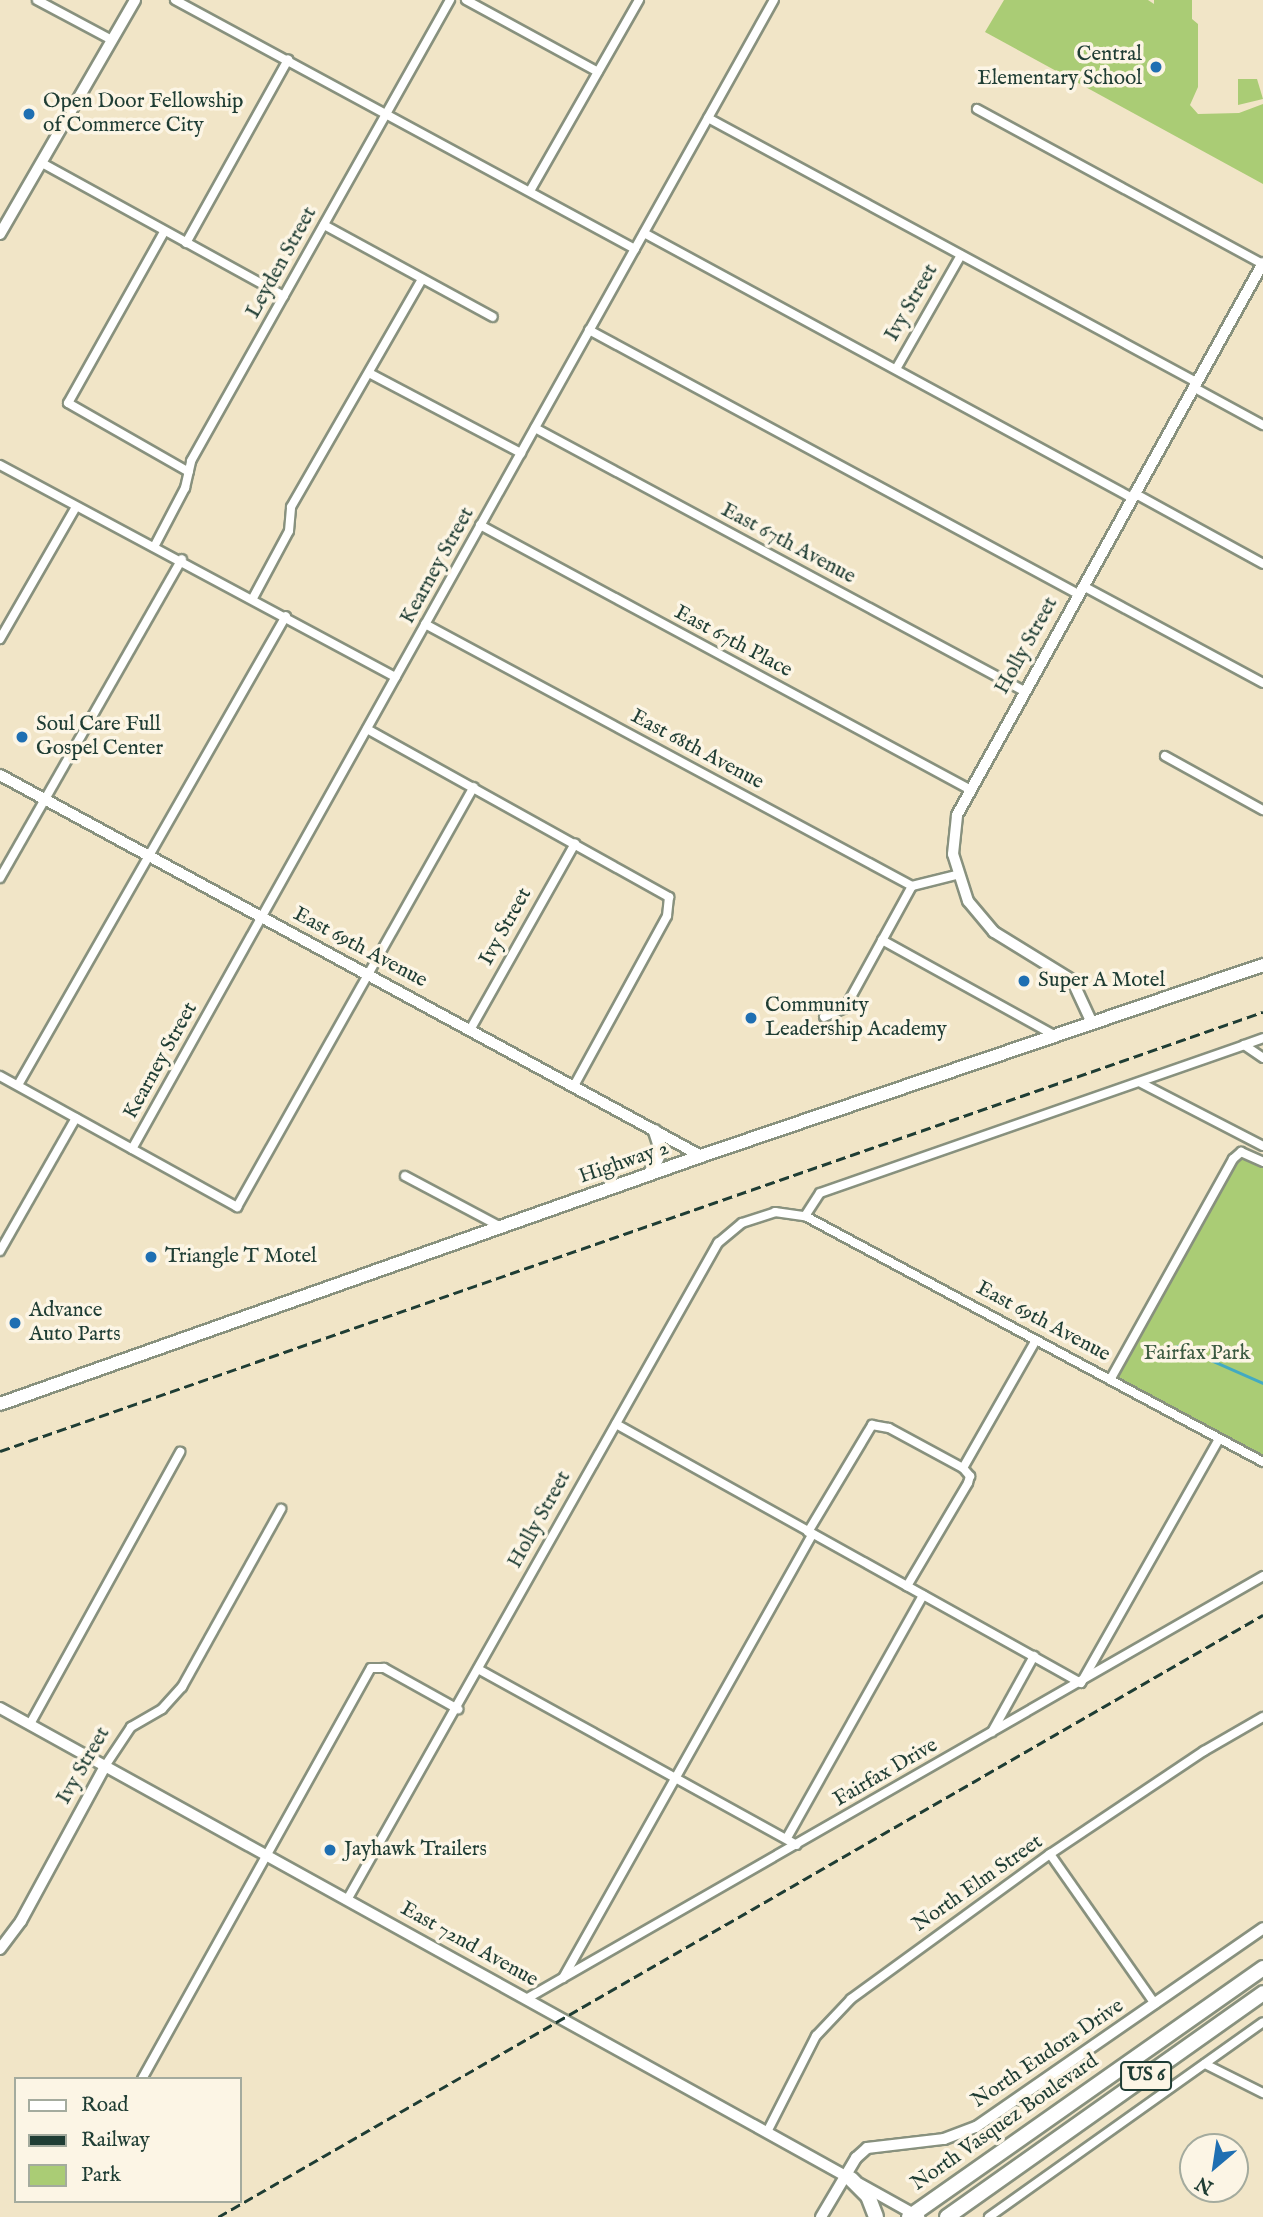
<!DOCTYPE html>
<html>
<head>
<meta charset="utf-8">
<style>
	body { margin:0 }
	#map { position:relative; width:1263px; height:2217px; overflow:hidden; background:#f1e5c7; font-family:"IM FELL English",serif }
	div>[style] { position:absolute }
	.green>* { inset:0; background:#aacc75 }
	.stream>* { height:2.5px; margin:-1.25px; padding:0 1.25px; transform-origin:1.25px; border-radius:1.25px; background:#42aac2 }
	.roads { filter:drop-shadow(2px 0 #88917e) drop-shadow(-2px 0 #88917e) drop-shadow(0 2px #88917e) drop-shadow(0 -2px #88917e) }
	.minor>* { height:8px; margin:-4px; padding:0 4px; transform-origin:4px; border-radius:4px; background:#fff }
	.tertiary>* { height:10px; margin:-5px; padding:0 5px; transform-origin:5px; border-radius:5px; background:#fff }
	.secondary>* { height:10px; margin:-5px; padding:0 5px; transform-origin:5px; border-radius:5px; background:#fff }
	.primary>* { height:12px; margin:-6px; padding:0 6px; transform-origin:6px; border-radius:6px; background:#fff }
	.trunk>* { height:14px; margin:-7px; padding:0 7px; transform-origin:7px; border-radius:7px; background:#fff }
	.rail>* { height:2.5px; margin-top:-1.25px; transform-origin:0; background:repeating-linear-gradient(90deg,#1f3d34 0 10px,transparent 0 15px) }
	.dots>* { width:19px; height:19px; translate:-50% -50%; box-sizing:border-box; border:4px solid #fcf5e5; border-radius:50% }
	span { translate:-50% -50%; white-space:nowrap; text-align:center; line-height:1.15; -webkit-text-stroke:7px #fcf5e5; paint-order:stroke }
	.shield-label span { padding:2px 5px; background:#fcf5e5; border:2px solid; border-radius:5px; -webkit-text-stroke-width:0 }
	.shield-label { font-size:19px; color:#1f3d34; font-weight:700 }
	.poi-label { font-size:21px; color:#1f3d34 }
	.right { translate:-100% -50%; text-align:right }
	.left { translate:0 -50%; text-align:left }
	.street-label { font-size:21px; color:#1f3d34 }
	.park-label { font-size:21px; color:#3b5a41 }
	.legend { position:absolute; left:14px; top:2077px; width:228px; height:126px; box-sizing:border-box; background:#fcf5e5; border:2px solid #a4ab9e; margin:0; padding:9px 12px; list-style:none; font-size:21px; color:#1f3d34 }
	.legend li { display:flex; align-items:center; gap:14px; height:35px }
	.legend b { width:35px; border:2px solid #a4ab9e }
	.north { position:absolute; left:1179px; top:2133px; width:70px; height:70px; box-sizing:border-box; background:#fcf5e5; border:2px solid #a4ab9e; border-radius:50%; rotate:209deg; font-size:19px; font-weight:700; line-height:28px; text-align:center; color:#1f3d34 }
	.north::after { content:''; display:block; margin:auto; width:24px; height:32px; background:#1f6fb2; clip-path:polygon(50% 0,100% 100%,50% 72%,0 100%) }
</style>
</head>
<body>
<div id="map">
	<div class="green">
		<div style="clip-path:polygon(1004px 0,1148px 0,1154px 4px,1154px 0,1192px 0,1192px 19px,1198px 24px,1198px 87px,1190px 105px,1198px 114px,1239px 113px,1263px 104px,1263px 184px,985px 32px)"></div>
		<div style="clip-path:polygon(1238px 79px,1257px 79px,1263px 99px,1238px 105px)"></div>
		<div style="clip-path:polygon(1233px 1159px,1263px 1162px,1263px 1462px,1110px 1380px)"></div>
	</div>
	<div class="stream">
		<div style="left:1163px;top:1350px;width:16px;rotate:-14deg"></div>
		<div style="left:1179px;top:1346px;width:92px;rotate:23.8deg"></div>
	</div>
	<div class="roads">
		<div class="minor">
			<div style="left:37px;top:0;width:83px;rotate:28.1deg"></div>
			<div style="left:175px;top:0;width:523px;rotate:28.43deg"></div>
			<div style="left:466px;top:0;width:150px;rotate:28.6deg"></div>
			<div style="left:977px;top:109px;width:325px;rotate:28.5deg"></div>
			<div style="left:708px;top:118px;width:555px;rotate:28.41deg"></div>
			<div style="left:42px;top:163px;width:276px;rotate:28.8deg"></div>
			<div style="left:530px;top:191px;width:220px;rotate:-60.3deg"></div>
			<div style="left:324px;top:225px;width:192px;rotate:28.6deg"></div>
			<div style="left:164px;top:232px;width:196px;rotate:119.3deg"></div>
			<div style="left:68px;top:403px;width:139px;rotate:29.7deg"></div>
			<div style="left:644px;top:233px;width:555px;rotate:28.5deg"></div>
			<div style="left:186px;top:243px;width:210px;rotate:-60.9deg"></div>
			<div style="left:589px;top:330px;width:556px;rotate:28.36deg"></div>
			<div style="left:896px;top:369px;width:131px;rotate:-60.3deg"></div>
			<div style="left:369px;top:373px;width:172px;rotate:27.8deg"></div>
			<div style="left:1193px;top:387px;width:80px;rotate:28.5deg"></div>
			<div style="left:535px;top:428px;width:555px;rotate:28.27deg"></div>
			<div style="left:0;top:465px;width:449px;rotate:28.2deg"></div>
			<div style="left:1134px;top:493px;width:147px;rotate:28.8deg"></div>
			<div style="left:480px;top:525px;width:556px;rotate:28.36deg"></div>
			<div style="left:154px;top:547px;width:67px;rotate:-62.3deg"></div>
			<div style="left:185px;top:488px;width:28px;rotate:-77deg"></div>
			<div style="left:191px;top:461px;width:529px;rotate:-60.67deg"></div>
			<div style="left:1083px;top:586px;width:204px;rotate:28.3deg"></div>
			<div style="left:253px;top:598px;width:76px;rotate:-61.8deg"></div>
			<div style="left:289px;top:531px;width:24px;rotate:-85deg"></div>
			<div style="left:291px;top:507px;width:263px;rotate:-60.1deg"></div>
			<div style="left:425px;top:624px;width:553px;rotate:28.28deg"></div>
			<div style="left:912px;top:886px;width:45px;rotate:-14deg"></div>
			<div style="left:0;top:639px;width:152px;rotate:-60.1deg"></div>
			<div style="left:367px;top:729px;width:346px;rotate:29.1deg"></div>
			<div style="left:669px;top:897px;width:19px;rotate:96deg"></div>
			<div style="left:667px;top:916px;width:194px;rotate:118.7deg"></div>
			<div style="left:1165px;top:756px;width:112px;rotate:28.9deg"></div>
			<div style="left:0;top:878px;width:367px;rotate:-60.3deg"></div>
			<div style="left:882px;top:940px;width:199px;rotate:28.9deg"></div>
			<div style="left:824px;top:1017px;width:23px;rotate:-23deg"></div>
			<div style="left:845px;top:1008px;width:139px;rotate:-61.2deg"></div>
			<div style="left:470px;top:1030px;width:214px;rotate:-60.6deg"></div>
			<div style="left:1244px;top:1045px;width:20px;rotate:-20deg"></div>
			<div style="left:0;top:1076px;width:271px;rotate:28.9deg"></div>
			<div style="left:237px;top:1207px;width:482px;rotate:-60.6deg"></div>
			<div style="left:1141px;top:1083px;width:137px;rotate:27.3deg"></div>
			<div style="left:18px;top:1085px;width:540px;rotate:-60.26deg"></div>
			<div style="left:132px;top:1149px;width:1316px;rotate:-60.81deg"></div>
			<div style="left:405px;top:1176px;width:109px;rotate:28deg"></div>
			<div style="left:805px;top:1216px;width:27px;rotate:-57deg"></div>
			<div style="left:820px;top:1193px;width:449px;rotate:-19.2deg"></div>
			<div style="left:1244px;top:1045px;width:23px;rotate:34deg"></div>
			<div style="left:0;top:1251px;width:153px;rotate:-60.3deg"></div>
			<div style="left:1110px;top:1380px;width:253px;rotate:-60.9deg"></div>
			<div style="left:1233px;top:1159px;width:11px;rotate:-41deg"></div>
			<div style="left:1241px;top:1152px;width:24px;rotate:24deg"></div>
			<div style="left:616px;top:1424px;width:532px;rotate:29.12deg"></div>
			<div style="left:1081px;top:1683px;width:280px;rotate:-60.5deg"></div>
			<div style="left:963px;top:1468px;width:147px;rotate:-60.3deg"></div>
			<div style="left:808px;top:1532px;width:125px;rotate:-59.1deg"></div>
			<div style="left:872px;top:1425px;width:17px;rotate:10deg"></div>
			<div style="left:889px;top:1428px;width:84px;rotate:28.4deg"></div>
			<div style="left:963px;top:1468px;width:11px;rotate:49deg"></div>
			<div style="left:970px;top:1476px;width:7px;rotate:106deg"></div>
			<div style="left:968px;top:1483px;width:120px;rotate:120.6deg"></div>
			<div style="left:478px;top:1669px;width:364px;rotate:28.9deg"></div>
			<div style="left:30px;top:1724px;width:311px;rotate:-61.1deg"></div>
			<div style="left:992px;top:1732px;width:87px;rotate:-61.1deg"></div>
			<div style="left:105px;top:1766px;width:47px;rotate:-56.3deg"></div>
			<div style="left:131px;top:1727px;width:36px;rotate:-30deg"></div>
			<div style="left:162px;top:1709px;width:30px;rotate:-48deg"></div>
			<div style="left:182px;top:1687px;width:204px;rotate:-60.9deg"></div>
			<div style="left:788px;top:1836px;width:276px;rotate:-60.7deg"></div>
			<div style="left:1050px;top:1854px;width:183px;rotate:55deg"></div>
			<div style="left:347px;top:1900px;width:755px;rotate:-60.55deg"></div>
			<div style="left:718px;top:1243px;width:31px;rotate:-40deg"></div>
			<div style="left:742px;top:1223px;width:35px;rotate:-18deg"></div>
			<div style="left:775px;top:1212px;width:30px;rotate:8deg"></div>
			<div style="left:805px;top:1216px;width:520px;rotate:28.24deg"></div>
			<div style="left:563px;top:1978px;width:508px;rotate:-60.66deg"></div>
			<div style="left:526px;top:1999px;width:850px;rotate:-29.85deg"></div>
			<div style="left:1205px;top:2064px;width:65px;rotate:26.6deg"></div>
			<div style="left:142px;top:2079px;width:470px;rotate:-60.9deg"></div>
			<div style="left:371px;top:1668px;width:13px"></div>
			<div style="left:384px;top:1668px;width:85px;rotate:29deg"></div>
			<div style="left:767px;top:2132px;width:108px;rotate:-63deg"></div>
			<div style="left:816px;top:2036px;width:51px;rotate:-46.6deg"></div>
			<div style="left:851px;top:1999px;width:246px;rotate:-36.1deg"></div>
			<div style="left:1050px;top:1854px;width:185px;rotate:-33.8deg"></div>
			<div style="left:1204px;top:1751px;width:68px;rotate:-30deg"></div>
			<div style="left:989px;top:2217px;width:336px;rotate:-35.4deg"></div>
		</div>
		<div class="tertiary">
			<div style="left:0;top:234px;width:270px;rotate:-60deg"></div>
			<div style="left:0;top:775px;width:798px;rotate:28.52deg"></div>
			<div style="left:1092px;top:1023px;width:47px;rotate:-114.9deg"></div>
			<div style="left:1072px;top:980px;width:92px;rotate:-148.4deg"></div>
			<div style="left:994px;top:932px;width:40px;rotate:-130deg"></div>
			<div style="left:968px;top:901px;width:49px;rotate:-107.7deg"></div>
			<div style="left:953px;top:854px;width:39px;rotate:-84deg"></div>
			<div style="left:957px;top:815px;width:631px;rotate:-61deg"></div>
			<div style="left:0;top:1949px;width:35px;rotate:-53deg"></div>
			<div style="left:21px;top:1921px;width:176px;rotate:-61.5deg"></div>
			<div style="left:821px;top:2217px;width:69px;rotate:-59.3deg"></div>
			<div style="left:856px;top:2158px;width:15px;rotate:-42deg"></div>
			<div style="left:867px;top:2148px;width:78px;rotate:-6.7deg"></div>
			<div style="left:944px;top:2139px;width:34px;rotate:-21deg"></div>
			<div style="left:976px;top:2127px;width:349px;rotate:-34.7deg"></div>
		</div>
		<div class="secondary">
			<div style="left:0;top:1708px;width:965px;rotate:28.96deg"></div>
			<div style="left:860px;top:2184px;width:68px;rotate:29.2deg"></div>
		</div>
		<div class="primary">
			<div style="left:650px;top:1174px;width:26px;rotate:-65deg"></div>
			<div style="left:661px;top:1150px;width:20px;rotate:-108deg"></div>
			<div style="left:0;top:1404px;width:744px;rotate:-19.48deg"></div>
			<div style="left:701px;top:1156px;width:594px;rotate:-18.77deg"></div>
		</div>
		<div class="trunk">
			<div style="left:851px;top:2179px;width:24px;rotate:45deg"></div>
			<div style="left:868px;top:2196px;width:22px;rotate:69deg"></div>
			<div style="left:909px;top:2217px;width:433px;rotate:-35.1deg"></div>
			<div style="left:947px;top:2217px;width:387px;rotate:-35.3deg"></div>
		</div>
	</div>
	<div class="rail">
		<div style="left:0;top:1451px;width:1337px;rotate:-19.17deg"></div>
		<div style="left:218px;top:2217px;width:1206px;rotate:-29.95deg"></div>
	</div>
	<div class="dots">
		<div style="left:1156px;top:67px;background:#1f6fb2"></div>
		<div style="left:29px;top:114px;background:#1f6fb2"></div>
		<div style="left:22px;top:737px;background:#1f6fb2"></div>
		<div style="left:1024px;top:981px;background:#1f6fb2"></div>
		<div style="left:751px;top:1018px;background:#1f6fb2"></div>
		<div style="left:151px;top:1257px;background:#1f6fb2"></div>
		<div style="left:15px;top:1323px;background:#1f6fb2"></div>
		<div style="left:330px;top:1850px;background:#1f6fb2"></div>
	</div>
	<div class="shield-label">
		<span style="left:1146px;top:2076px">US 6</span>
	</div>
	<div class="poi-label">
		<span class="right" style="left:1142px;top:67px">Central<br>Elementary School</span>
		<span class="left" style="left:43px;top:114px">Open Door Fellowship<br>of Commerce City</span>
		<span class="left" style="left:36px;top:737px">Soul Care Full<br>Gospel Center</span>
		<span class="left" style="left:1038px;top:981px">Super A Motel</span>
		<span class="left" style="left:765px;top:1018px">Community<br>Leadership Academy</span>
		<span class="left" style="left:165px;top:1257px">Triangle T Motel</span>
		<span class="left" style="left:29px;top:1323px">Advance<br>Auto Parts</span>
		<span class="left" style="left:344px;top:1850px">Jayhawk Trailers</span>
	</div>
	<div class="street-label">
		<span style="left:282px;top:263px;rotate:-61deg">Leyden Street</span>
		<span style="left:912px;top:303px;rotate:-60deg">Ivy Street</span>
		<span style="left:788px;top:544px;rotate:28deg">East 67th Avenue</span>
		<span style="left:438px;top:566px;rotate:-61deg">Kearney Street</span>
		<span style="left:733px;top:642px;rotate:28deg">East 67th Place</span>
		<span style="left:1027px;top:646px;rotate:-61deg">Holly Street</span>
		<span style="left:697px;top:750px;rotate:28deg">East 68th Avenue</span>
		<span style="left:506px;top:927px;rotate:-61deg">Ivy Street</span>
		<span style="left:360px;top:948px;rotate:28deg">East 69th Avenue</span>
		<span style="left:161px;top:1061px;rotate:-61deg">Kearney Street</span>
		<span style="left:624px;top:1163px;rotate:-19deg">Highway 2</span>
		<span style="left:1043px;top:1322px;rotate:28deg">East 69th Avenue</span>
		<span style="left:540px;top:1520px;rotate:-61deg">Holly Street</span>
		<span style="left:84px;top:1766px;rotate:-60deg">Ivy Street</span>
		<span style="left:886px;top:1773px;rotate:-30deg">Fairfax Drive</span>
		<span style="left:978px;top:1884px;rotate:-35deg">North Elm Street</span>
		<span style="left:469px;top:1945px;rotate:29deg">East 72nd Avenue</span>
		<span style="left:1048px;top:2054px;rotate:-34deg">North Eudora Drive</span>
		<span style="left:1005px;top:2123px;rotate:-35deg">North Vasquez Boulevard</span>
	</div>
	<div class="park-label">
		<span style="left:1197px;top:1354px">Fairfax Park</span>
	</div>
	<ul class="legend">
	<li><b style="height:9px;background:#fff"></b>Road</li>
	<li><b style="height:9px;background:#1f3d34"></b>Railway</li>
	<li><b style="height:19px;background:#aacc75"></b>Park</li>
	</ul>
	<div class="north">N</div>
</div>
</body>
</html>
